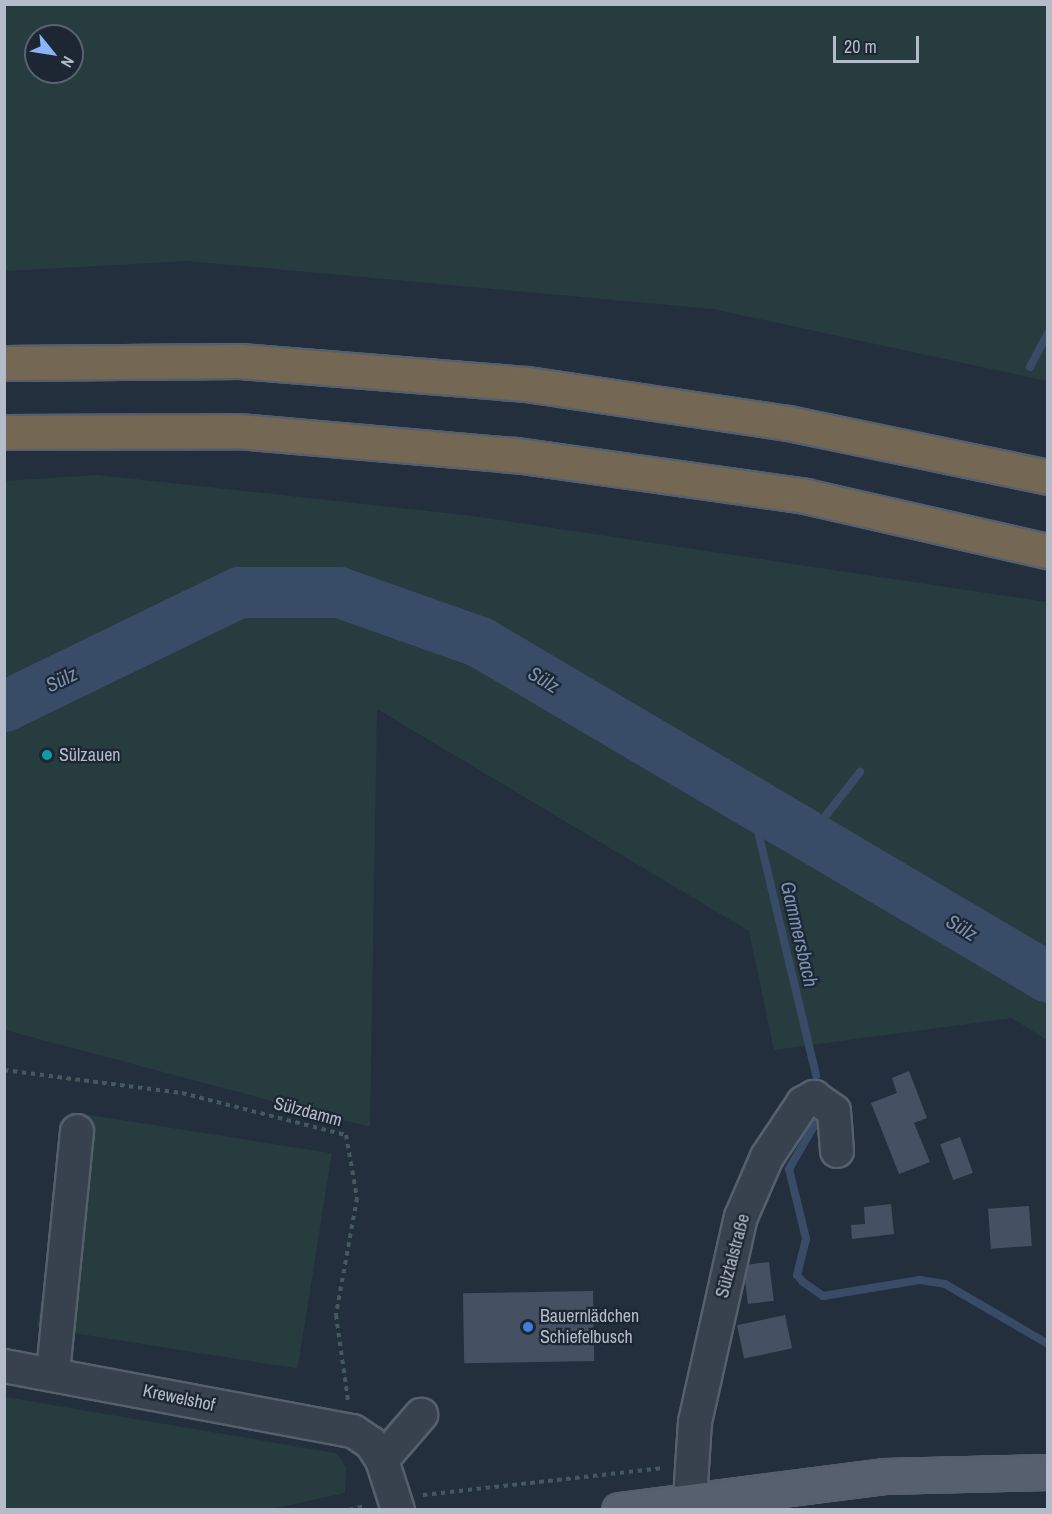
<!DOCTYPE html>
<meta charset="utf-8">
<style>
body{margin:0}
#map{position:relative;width:1052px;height:1514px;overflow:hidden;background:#242f3e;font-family:"Archivo Narrow",sans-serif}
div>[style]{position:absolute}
.green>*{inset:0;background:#263c3f;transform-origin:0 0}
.stream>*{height:8px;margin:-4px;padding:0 4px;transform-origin:4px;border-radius:4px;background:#394c67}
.river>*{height:51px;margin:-25.5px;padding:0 25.5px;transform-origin:25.5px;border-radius:25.5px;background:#394c67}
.building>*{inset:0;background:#455162;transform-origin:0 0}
.path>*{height:4px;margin-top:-2px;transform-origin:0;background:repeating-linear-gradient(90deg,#44595c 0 4.5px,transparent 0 9px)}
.roads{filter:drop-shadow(2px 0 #565f6c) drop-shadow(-2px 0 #565f6c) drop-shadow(0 2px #565f6c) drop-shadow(0 -2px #565f6c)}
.minor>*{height:32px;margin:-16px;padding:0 16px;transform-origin:16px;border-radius:16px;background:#38414e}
.major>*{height:33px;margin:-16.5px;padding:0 16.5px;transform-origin:16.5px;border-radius:16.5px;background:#56606e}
.highway>*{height:33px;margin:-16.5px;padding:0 16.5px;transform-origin:16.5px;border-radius:16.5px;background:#746855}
.dots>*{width:16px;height:16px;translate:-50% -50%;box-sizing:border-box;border:3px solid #1d2633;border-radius:50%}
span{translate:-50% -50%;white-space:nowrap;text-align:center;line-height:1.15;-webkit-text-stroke:4.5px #1d2633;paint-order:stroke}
.poi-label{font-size:18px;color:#b4bcc9}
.left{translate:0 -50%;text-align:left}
.street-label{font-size:18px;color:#b4bcc9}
.water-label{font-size:20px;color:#7c92b1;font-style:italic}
.frame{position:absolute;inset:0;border:6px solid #b4bcc9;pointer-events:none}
.north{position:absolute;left:24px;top:24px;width:60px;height:60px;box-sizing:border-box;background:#1d2633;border:2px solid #59626f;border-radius:50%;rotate:120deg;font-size:16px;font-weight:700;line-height:24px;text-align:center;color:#b4bcc9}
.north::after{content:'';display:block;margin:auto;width:21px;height:27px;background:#8ab4f8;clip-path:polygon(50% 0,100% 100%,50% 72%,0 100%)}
.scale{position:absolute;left:833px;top:36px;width:86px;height:27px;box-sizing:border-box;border:3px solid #b4bcc9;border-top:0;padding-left:8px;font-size:18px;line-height:21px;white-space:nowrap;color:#b4bcc9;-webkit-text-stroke:4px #1d2633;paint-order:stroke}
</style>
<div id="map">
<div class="green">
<div style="clip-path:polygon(evenodd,5px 4px,1047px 5px,1047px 381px,713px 309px,188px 261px,5px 271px,5px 4px,36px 36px,72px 36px,72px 72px,36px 72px,36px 36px)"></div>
<div style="clip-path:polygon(97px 475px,473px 516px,1047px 602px,1047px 1040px,1012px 1018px,774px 1050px,749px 931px,377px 709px,370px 1127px,5px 1030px,5px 481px)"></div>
<div style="left:71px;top:1112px;width:264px;height:218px;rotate:9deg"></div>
<div style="clip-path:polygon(5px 1397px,336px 1453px,346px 1467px,345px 1493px,271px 1509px,5px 1509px)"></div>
</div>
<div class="stream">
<div style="left:1030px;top:367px;width:38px;rotate:-62deg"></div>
<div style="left:751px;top:802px;width:281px;rotate:76.6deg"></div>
<div style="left:809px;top:837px;width:83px;rotate:-51.9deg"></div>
<div style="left:821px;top:1114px;width:64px;rotate:120.2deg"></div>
<div style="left:789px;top:1169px;width:72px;rotate:76.3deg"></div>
<div style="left:806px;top:1239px;width:37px;rotate:104deg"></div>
<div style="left:797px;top:1275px;width:9px;rotate:49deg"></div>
<div style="left:803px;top:1282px;width:24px;rotate:35deg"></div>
<div style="left:823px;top:1296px;width:98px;rotate:-9.4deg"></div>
<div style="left:920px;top:1280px;width:25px;rotate:9deg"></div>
<div style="left:945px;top:1284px;width:119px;rotate:30.2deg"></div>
</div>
<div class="river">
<div style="left:4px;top:706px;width:261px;rotate:-25.9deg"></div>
<div style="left:239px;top:592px;width:100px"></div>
<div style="left:339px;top:592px;width:150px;rotate:19.5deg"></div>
<div style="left:480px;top:642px;width:659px;rotate:30.53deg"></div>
</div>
<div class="building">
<div style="clip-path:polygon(909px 1071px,927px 1118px,914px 1123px,930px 1162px,899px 1174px,871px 1103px,897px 1093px,892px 1078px)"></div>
<div style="left:960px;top:1137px;width:38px;height:21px;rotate:70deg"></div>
<div style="clip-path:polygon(891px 1204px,894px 1234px,852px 1239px,851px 1225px,865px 1224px,864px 1207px)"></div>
<div style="left:1029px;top:1206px;width:40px;height:41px;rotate:86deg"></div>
<div style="left:769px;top:1262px;width:39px;height:26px;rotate:83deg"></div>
<div style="left:593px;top:1291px;width:70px;height:130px;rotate:89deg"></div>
<div style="left:785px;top:1315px;width:34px;height:49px;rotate:78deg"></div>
</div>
<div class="path">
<div style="left:4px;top:1070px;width:179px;rotate:7.4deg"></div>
<div style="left:182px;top:1093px;width:169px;rotate:14.4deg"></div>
<div style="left:346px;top:1135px;width:64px;rotate:80.1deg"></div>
<div style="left:357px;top:1198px;width:119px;rotate:100.2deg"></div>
<div style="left:336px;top:1315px;width:86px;rotate:82deg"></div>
<div style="left:423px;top:1495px;width:242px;rotate:-6.4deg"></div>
<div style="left:349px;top:1510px;width:16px;rotate:-14deg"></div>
</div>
<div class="roads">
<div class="minor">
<div style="left:4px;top:1366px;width:355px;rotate:10.6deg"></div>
<div style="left:353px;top:1431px;width:22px;rotate:34deg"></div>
<div style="left:371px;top:1443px;width:20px;rotate:57deg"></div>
<div style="left:382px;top:1460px;width:52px;rotate:72.3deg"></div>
<div style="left:53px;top:1372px;width:242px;rotate:-84.3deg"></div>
<div style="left:382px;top:1460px;width:60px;rotate:-49.1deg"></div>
<div style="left:690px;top:1499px;width:77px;rotate:-86.3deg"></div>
<div style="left:695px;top:1422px;width:210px;rotate:-77.4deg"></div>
<div style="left:741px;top:1217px;width:65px;rotate:-66.6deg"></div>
<div style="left:767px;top:1157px;width:65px;rotate:-56.3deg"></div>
<div style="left:803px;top:1103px;width:13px;rotate:-29deg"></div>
<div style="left:814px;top:1097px;width:24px;rotate:35deg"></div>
<div style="left:834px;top:1111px;width:40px;rotate:85.7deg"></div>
</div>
<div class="major">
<div style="left:619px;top:1510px;width:267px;rotate:-7.3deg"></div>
<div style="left:884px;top:1476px;width:164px;rotate:-1.4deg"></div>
</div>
<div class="highway">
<div style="left:4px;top:363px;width:236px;rotate:-0.5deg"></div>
<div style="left:240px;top:361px;width:288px;rotate:4.6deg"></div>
<div style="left:527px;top:384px;width:264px;rotate:8.5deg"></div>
<div style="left:788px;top:423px;width:266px;rotate:11.7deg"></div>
<div style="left:4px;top:432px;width:234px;rotate:-0.2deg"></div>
<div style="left:238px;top:431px;width:278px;rotate:5deg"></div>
<div style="left:515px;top:455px;width:293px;rotate:8deg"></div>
<div style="left:805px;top:496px;width:249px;rotate:12.8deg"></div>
</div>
</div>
<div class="dots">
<div style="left:47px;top:755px;background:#0f9aa8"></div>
<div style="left:528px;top:1327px;background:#3f7fe0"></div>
</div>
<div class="poi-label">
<span class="left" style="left:59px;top:755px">Sülzauen</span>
<span class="left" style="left:540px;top:1327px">Bauernlädchen<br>Schiefelbusch</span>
</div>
<div class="street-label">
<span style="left:308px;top:1112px;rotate:15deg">Sülzdamm</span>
<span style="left:733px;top:1256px;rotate:-75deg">Sülztalstraße</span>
<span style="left:179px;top:1398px;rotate:12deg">Krewelshof</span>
</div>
<div class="water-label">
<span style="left:61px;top:679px;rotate:-26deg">Sülz</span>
<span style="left:544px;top:679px;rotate:31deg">Sülz</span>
<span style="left:962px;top:927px;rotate:31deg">Sülz</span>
<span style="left:800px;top:934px;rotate:77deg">Gammersbach</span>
</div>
<div class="frame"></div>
<div class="north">N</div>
<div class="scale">20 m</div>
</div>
